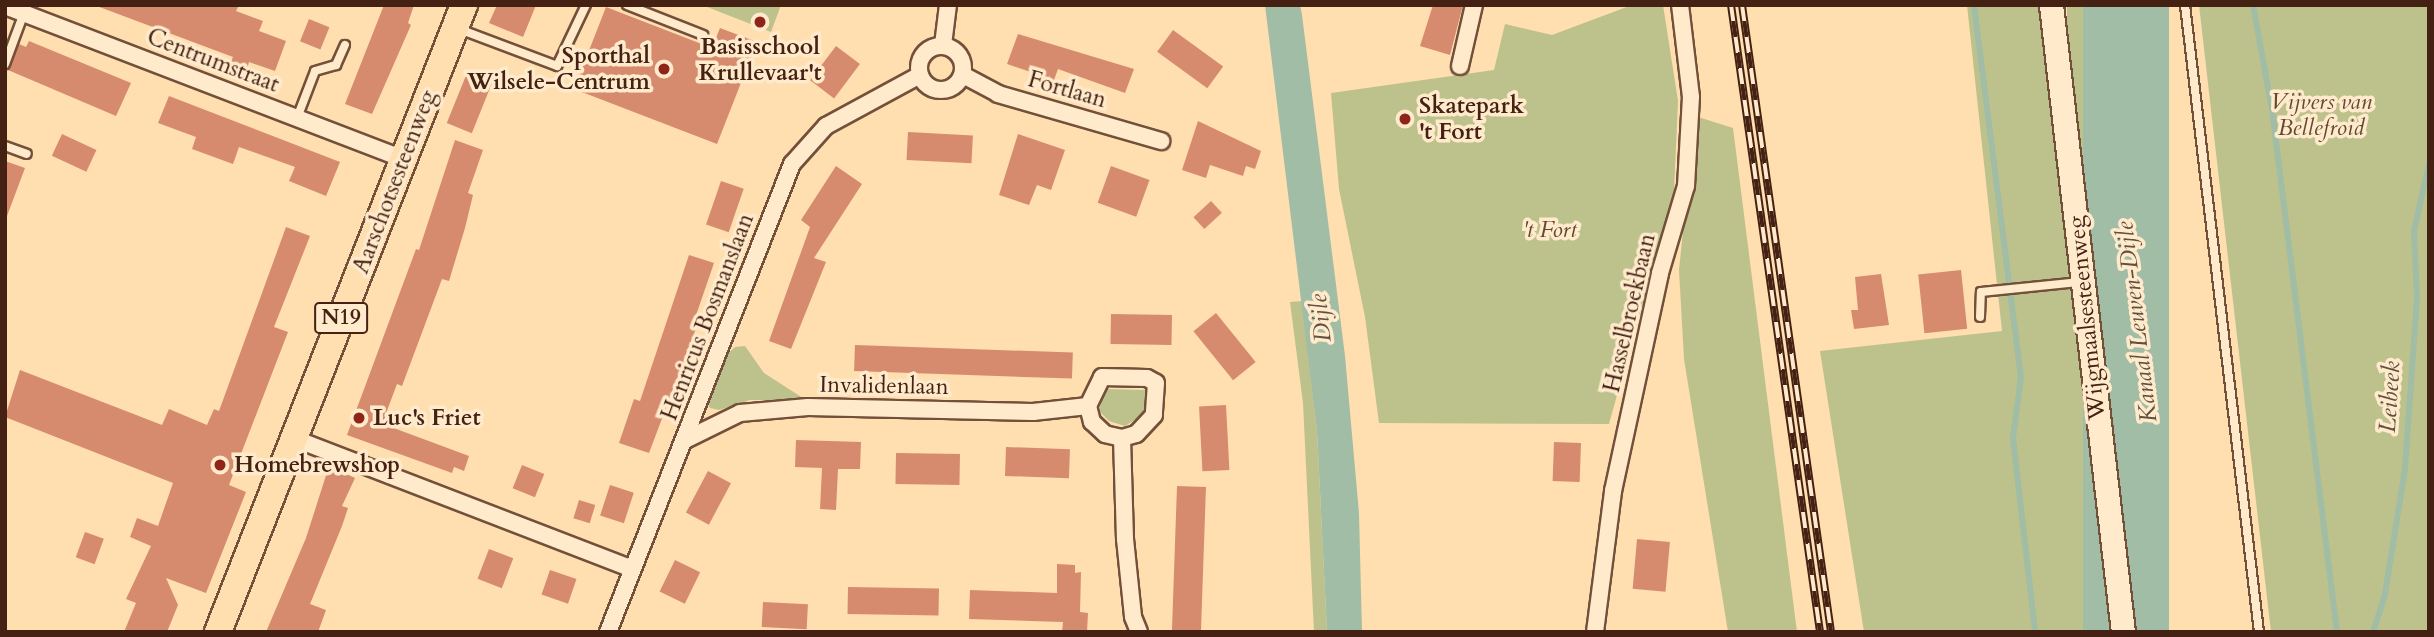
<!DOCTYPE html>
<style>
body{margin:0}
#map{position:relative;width:2434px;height:637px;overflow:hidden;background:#ffdeb0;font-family:Cardo,serif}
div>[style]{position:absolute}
.green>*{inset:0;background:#bdc28d;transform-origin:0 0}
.water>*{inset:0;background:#a1bda5;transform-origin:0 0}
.stream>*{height:6px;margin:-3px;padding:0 3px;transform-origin:3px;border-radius:3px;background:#a1bda5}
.building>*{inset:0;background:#d78b6e;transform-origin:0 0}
.roads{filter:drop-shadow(2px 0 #73503a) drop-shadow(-2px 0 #73503a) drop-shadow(0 2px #73503a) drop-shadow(0 -2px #73503a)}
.lane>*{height:8px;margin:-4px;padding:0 4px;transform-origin:4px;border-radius:4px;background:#ffeacc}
.street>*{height:16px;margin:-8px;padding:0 8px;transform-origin:8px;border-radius:8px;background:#ffeacc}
.street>.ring{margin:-8px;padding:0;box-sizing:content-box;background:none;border:16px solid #ffeacc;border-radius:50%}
.secondary>*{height:23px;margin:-11.5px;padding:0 11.5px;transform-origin:11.5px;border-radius:11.5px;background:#ffeacc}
.primary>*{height:26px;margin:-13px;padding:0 13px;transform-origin:13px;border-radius:13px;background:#ffdeb0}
.rail>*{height:8px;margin-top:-4px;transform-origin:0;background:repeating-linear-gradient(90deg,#ffeacc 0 16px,#442113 0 32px);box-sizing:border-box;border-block:2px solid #442113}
.dots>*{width:19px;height:19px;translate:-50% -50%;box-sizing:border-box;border:4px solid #ffeacc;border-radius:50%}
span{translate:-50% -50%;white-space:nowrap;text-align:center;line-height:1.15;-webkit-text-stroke:7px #ffeacc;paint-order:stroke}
.shield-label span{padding:2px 5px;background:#ffeacc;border:2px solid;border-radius:5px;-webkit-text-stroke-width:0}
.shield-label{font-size:21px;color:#442113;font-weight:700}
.poi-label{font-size:23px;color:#442113;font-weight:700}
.right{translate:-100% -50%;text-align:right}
.left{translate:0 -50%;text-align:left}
.street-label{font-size:23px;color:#442113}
.park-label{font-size:23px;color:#624932;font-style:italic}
.water-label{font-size:24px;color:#60503f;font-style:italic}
.frame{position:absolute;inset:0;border:7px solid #442113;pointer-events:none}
</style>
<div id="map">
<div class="green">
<div style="clip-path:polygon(702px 5px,781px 5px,771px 32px)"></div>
<div style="clip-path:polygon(1632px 5px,1663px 5px,1678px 101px,1674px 191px,1609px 424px,1379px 423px,1365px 317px,1339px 189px,1331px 93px,1494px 70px,1505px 24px,1552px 35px)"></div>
<div style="clip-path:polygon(1967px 5px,2038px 5px,2110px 632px,1864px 632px,1820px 351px,2002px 331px)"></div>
<div style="left:2067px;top:5px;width:16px;height:631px"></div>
<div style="clip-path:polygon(2199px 5px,2429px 5px,2429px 632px,2271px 632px)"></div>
<div style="clip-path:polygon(1695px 116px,1733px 128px,1797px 632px,1728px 632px,1684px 359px,1679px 270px)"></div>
<div style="clip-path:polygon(1302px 301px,1317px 431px,1327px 632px,1314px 632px,1303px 403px,1290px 302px)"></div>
<div style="clip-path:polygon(745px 346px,764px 373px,806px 400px,750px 400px,719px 410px,710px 408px,707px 402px,724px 357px,735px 347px)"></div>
<div style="clip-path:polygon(1105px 389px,1147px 390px,1147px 412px,1125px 426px,1109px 421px,1099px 411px)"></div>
</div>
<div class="water">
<div style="clip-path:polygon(1265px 5px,1300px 5px,1302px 15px,1345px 356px,1359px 513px,1362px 632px,1327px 632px,1317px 431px)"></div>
<div style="left:2083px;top:5px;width:86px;height:631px"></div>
</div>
<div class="stream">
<div style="left:1974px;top:5px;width:375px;rotate:82.8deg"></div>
<div style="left:2021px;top:377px;width:62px;rotate:97.5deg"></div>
<div style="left:2013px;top:438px;width:195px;rotate:83.5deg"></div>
<div style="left:2253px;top:5px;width:107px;rotate:79.7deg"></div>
<div style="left:2272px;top:110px;width:526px;rotate:82.9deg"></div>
<div style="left:2373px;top:632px;width:40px;rotate:-72deg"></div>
<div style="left:2385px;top:594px;width:127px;rotate:-80.9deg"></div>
<div style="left:2405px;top:469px;width:171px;rotate:-86deg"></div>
<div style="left:2417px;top:298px;width:67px;rotate:-92.6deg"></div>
<div style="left:2414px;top:231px;width:69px;rotate:-77.4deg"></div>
</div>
<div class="building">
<div style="clip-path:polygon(94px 5px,239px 5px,236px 11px,263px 21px,259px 31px,286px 41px,275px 71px,249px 62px,247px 69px,230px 64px,233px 57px)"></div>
<div style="clip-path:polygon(384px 5px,414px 5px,408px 23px,411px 25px,372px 114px,345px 104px)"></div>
<div style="clip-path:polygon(497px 5px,536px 5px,523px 37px,489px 23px)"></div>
<div style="clip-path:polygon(1433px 5px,1463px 5px,1450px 55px,1420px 46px)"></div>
<div style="clip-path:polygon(606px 7px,712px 48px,720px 28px,757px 42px,717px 144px,574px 89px)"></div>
<div style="left:309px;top:19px;width:22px;height:24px;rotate:22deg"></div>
<div style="left:1173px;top:30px;width:62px;height:27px;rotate:36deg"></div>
<div style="clip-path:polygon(1018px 34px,1134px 69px,1125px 93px,1058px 69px,1054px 80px,1007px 64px)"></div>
<div style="clip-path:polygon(29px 41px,131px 83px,116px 116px,8px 70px,19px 44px,26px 47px)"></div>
<div style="left:836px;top:46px;width:30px;height:43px;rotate:37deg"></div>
<div style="left:467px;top:73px;width:27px;height:54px;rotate:22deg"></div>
<div style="clip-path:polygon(169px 96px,340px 162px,326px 196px,289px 181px,295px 167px,239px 147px,233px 164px,192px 149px,196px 137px,158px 123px)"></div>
<div style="clip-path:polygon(1198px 121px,1261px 151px,1255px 169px,1246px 166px,1243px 176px,1210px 165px,1206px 178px,1182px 170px)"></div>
<div style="left:908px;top:132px;width:65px;height:28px;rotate:3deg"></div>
<div style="left:62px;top:134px;width:38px;height:24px;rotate:25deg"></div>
<div style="clip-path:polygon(1018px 134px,1065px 150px,1051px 190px,1037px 185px,1029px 205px,999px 195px)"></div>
<div style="clip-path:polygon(455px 140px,483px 150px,468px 193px,473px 195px,465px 228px,449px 281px,442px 279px,402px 386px,397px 384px,385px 416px,391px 427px,469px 456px,464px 471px,454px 467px,452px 473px,347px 435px,416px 249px,419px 250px)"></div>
<div style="clip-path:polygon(5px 161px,25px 168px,7px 216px,5px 216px)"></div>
<div style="clip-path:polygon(836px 166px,862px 184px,814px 258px,826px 262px,791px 349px,769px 341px,810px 227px,801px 220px)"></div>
<div style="left:1111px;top:166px;width:41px;height:39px;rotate:20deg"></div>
<div style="left:721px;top:181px;width:24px;height:46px;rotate:19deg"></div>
<div style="left:1211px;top:201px;width:16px;height:24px;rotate:47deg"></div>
<div style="clip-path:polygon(286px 227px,310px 236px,274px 327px,288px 332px,229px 485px,246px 492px,206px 593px,166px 578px,178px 605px,167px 632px,124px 632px,136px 603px,126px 599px,151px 546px,130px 537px,137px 518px,158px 526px,173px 483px,5px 417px,20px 370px,162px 425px,169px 409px,207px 425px,214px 409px,219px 411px)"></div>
<div style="clip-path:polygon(689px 255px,714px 263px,693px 324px,697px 326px,649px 453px,619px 443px,634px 399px,640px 401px)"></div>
<div style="left:1961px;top:270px;width:59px;height:43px;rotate:84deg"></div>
<div style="clip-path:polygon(1881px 274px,1889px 325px,1854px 329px,1851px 310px,1858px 310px,1855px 277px)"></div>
<div style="left:1216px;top:313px;width:63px;height:29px;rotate:51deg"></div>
<div style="left:1111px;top:314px;width:61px;height:30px;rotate:1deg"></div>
<div style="left:855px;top:345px;width:218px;height:26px;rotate:2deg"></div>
<div style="left:1226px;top:405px;width:65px;height:27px;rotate:87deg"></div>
<div style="clip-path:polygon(796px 440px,861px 442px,860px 469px,838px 469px,836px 510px,820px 509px,822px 468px,795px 467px)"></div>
<div style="left:1554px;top:442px;width:27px;height:39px;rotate:2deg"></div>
<div style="left:1006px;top:447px;width:64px;height:29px;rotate:2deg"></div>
<div style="left:896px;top:453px;width:64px;height:31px;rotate:1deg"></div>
<div style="left:522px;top:465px;width:24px;height:25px;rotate:22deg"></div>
<div style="clip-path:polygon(329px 466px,355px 478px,342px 506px,348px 508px,342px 526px,310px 604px,326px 610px,318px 632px,266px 632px,306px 538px)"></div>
<div style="left:708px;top:471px;width:26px;height:47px;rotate:28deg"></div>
<div style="left:610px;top:485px;width:25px;height:32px;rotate:18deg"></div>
<div style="left:1177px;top:486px;width:29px;height:146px;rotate:2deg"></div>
<div style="left:579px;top:500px;width:17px;height:19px;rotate:17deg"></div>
<div style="left:85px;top:532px;width:20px;height:27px;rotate:20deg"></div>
<div style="left:1637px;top:539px;width:33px;height:50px;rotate:5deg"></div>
<div style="left:489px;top:549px;width:26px;height:32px;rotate:21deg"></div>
<div style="left:675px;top:560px;width:28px;height:35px;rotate:26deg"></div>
<div style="clip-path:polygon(1057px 564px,1075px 565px,1075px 573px,1081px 572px,1080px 612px,1088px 613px,1087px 632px,1062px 632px,1063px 622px,969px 619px,970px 590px,1057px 593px)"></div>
<div style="left:550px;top:570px;width:28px;height:26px;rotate:19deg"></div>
<div style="left:848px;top:587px;width:91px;height:27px;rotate:1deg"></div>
<div style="left:763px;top:602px;width:45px;height:25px;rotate:3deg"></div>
</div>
<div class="roads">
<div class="lane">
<div style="left:627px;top:5px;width:82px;rotate:21.5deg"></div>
<div style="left:2185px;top:5px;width:631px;rotate:83.27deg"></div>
<div style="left:459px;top:29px;width:105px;rotate:20.7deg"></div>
<div style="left:557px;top:66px;width:68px;rotate:-64.6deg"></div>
<div style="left:5px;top:64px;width:63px;rotate:-69.6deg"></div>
<div style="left:297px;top:118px;width:50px;rotate:-69deg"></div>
<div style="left:315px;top:71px;width:22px;rotate:-16deg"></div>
<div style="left:336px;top:65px;width:22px;rotate:-66deg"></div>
<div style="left:5px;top:146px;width:23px;rotate:20deg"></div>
<div style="left:1980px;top:317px;width:25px;rotate:-88deg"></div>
<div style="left:1981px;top:292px;width:100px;rotate:-5.8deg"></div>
</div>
<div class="street">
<div style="left:5px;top:6px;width:427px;rotate:21deg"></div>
<div style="left:943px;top:45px;width:40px;rotate:-82.9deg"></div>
<div class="ring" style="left:919px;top:46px;width:28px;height:28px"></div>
<div style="left:1460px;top:66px;width:63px;rotate:-77.1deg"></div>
<div style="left:963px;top:75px;width:40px;rotate:28deg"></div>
<div style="left:998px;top:94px;width:170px;rotate:16.1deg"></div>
<div style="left:1102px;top:377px;width:45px;rotate:1.3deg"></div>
<div style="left:1147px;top:378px;width:10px;rotate:29deg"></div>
<div style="left:1156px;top:383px;width:32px;rotate:94deg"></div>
<div style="left:1154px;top:415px;width:26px;rotate:133deg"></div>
<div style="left:1136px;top:434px;width:15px;rotate:164deg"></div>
<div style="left:1122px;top:438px;width:17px;rotate:-167deg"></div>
<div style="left:1105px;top:434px;width:18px;rotate:-137deg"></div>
<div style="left:1092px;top:422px;width:16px;rotate:-104deg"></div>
<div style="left:1088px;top:406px;width:32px;rotate:-64deg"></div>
<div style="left:293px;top:438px;width:363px;rotate:21.1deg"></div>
<div style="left:1122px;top:438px;width:101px;rotate:88.3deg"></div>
<div style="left:1125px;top:539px;width:78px;rotate:84.1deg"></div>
<div style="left:1133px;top:617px;width:16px;rotate:68deg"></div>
<div style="left:685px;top:440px;width:61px;rotate:-26.1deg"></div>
<div style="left:740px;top:413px;width:68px;rotate:-5deg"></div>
<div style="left:808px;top:407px;width:225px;rotate:1.3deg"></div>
<div style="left:1033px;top:412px;width:55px;rotate:-6.2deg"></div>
<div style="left:608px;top:632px;width:503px;rotate:-68.54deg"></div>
<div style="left:792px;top:164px;width:51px;rotate:-48.2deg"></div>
<div style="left:826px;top:126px;width:107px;rotate:-28.5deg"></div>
<div style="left:1595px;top:632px;width:142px;rotate:-82.7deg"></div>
<div style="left:1613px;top:491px;width:223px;rotate:-77.8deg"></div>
<div style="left:1660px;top:273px;width:91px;rotate:-73.4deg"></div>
<div style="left:1686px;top:186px;width:89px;rotate:-86.8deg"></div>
<div style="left:1691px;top:97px;width:93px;rotate:-96.8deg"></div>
</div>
<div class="secondary">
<div style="left:2051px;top:5px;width:631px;rotate:83.45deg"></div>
</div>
<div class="primary">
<div style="left:218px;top:632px;width:674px;rotate:-68.58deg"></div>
</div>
</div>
<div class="rail">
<div style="left:1731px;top:5px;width:633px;rotate:81.92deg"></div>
<div style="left:1742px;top:5px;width:633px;rotate:81.92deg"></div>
</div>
<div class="dots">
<div style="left:760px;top:22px;background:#8f2418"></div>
<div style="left:664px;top:69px;background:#8f2418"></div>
<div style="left:1405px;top:119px;background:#8f2418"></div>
<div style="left:359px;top:418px;background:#8f2418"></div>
<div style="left:220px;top:465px;background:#8f2418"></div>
</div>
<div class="shield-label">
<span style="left:341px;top:318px">N19</span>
</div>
<div class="poi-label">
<span style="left:760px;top:60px">Basisschool<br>Krullevaar't</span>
<span class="right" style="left:650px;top:69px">Sporthal<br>Wilsele-Centrum</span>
<span class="left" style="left:1419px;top:119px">Skatepark<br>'t Fort</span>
<span class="left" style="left:373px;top:418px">Luc's Friet</span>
<span class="left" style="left:234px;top:465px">Homebrewshop</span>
</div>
<div class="street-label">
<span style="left:213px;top:61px;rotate:21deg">Centrumstraat</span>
<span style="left:1067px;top:90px;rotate:16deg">Fortlaan</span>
<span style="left:395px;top:182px;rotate:-69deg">Aarschotsesteenweg</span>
<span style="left:1630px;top:313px;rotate:-77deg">Hasselbroekbaan</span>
<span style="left:708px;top:317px;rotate:-69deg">Henricus Bosmanslaan</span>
<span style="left:2087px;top:318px;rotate:-96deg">Wijgmaalsesteenweg</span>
<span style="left:884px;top:386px;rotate:1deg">Invalidenlaan</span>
</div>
<div class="park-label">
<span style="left:2321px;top:115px">Vijvers van<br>Bellefroid</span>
<span style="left:1550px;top:230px">'t Fort</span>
</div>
<div class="water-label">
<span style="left:1321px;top:318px;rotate:-96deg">Dijle</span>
<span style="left:2137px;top:322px;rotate:-97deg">Kanaal Leuven-Dijle</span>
<span style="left:2390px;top:397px;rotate:-86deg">Leibeek</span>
</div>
<div class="frame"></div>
</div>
